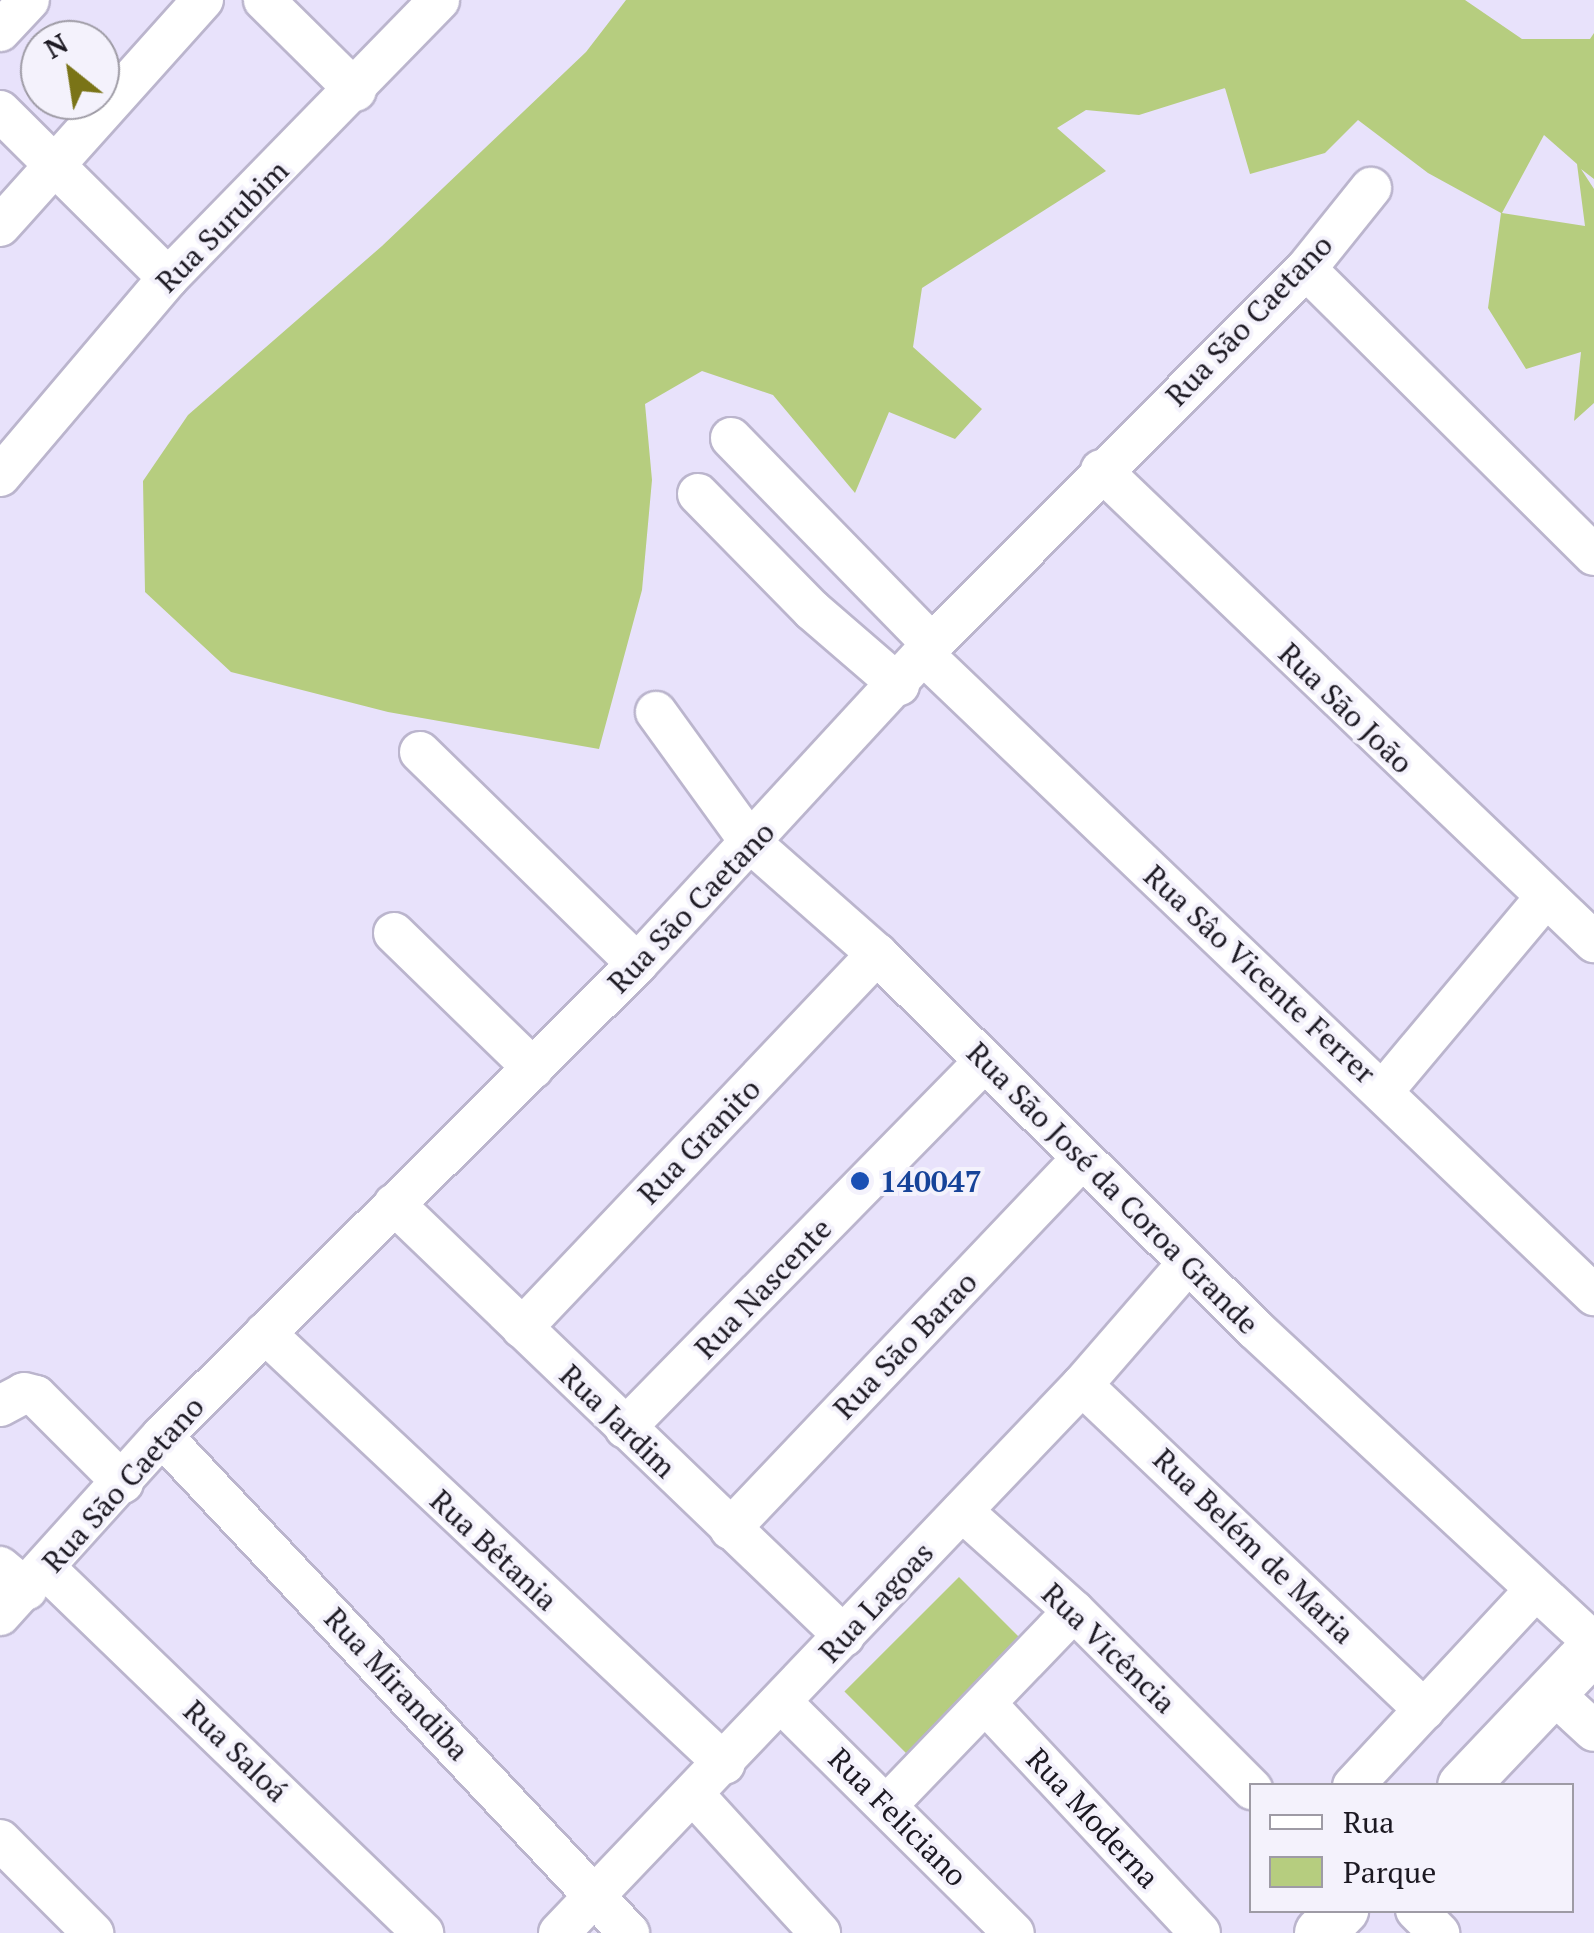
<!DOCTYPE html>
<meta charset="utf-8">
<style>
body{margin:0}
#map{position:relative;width:1594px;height:1933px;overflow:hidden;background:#e8e2fb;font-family:"PT Serif",serif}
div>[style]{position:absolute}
.green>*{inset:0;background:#b6cd7f;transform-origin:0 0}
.roads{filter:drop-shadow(2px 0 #bbb5cd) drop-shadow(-2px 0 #bbb5cd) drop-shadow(0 2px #bbb5cd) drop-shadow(0 -2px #bbb5cd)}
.minor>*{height:40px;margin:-20px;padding:0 20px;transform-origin:20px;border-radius:20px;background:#fff}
.major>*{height:50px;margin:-25px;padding:0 25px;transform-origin:25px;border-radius:25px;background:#fff}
.dots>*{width:28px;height:28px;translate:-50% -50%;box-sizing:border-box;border:5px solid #f4f2fc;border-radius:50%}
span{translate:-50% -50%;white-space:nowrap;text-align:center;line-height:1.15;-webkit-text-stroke:8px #f4f2fc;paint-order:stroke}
.street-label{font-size:30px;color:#1c1922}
.transit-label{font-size:30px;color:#164399;font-weight:700}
.left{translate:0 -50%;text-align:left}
.legend{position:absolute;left:1249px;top:1783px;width:325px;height:130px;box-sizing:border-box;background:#f4f2fc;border:2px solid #9e9ba5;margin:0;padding:12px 18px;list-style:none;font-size:30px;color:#1c1922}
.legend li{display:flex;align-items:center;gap:20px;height:50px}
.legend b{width:50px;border:2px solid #9e9ba5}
.north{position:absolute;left:20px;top:20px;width:100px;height:100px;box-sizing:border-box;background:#f4f2fc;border:2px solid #9e9ba5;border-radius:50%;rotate:330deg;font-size:28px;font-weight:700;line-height:40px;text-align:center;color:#1c1922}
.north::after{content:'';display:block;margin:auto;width:35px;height:45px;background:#7a7417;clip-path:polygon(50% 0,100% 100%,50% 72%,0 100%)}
</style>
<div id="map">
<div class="green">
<div style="clip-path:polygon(evenodd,626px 0,1465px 0,1522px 39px,1590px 39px,1594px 33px,1594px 179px,1581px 169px,1594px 189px,1594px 403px,1574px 421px,1581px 352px,1526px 369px,1488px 308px,1501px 213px,1428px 173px,1358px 120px,1325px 153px,1250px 174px,1225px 88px,1139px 115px,1086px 110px,1057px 128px,1106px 171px,922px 288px,913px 347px,982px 409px,955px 439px,889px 412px,855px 493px,773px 395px,702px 371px,645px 404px,652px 480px,642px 590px,599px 749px,388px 712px,231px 672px,145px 592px,143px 481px,188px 415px,382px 246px,586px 52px,626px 0,1544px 135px,1577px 164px,1585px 226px,1502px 213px,1544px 135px)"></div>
<div style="left:959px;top:1577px;width:88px;height:162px;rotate:45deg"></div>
</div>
<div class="roads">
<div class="minor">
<div style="left:264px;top:0;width:129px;rotate:44.7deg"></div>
<div style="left:0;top:31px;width:42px;rotate:-46.9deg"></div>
<div style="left:0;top:111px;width:237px;rotate:44.8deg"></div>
<div style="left:0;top:226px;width:304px;rotate:-48.1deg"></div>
<div style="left:1306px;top:269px;width:406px;rotate:44.8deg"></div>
<div style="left:731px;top:438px;width:288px;rotate:45.7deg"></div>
<div style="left:1101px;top:470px;width:683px;rotate:43.75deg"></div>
<div style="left:0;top:476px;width:260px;rotate:-49.7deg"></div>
<div style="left:168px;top:278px;width:388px;rotate:-45.7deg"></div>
<div style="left:698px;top:494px;width:163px;rotate:45.5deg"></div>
<div style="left:812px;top:610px;width:115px;rotate:40.8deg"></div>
<div style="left:924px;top:655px;width:927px;rotate:43.69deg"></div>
<div style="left:656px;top:712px;width:162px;rotate:54.1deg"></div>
<div style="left:751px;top:843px;width:168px;rotate:41.4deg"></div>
<div style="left:877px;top:954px;width:532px;rotate:44.77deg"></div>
<div style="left:1255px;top:1329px;width:462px;rotate:42.8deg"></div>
<div style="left:420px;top:752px;width:303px;rotate:44.3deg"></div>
<div style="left:394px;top:933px;width:194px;rotate:44.2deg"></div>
<div style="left:1384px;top:1090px;width:252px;rotate:-50deg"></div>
<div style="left:394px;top:1204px;width:624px;rotate:43.83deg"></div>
<div style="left:522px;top:1328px;width:516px;rotate:-46.49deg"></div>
<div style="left:265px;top:1333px;width:630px;rotate:43.14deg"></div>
<div style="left:1082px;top:1385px;width:472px;rotate:43.5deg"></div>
<div style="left:0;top:1406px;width:27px;rotate:-28deg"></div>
<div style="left:24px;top:1393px;width:12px;rotate:14deg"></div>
<div style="left:36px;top:1396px;width:123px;rotate:45deg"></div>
<div style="left:625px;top:1428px;width:514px;rotate:-45.55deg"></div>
<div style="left:162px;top:1436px;width:682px;rotate:46.78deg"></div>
<div style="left:962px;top:1511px;width:150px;rotate:41.8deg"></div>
<div style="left:1074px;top:1611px;width:252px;rotate:45deg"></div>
<div style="left:730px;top:1529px;width:508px;rotate:-46.44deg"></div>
<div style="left:0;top:1567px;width:35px;rotate:40deg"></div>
<div style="left:47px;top:1570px;width:523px;rotate:43.99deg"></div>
<div style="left:0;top:1615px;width:241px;rotate:-47.9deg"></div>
<div style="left:162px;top:1436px;width:670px;rotate:-44.82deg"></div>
<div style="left:637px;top:964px;width:435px;rotate:-47.3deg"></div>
<div style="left:932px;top:644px;width:530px;rotate:-45.08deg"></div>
<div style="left:1306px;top:269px;width:104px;rotate:-51.3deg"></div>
<div style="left:1554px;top:1694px;width:54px;rotate:42.8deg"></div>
<div style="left:781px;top:1702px;width:328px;rotate:44.8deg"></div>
<div style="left:986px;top:1704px;width:313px;rotate:46.9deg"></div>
<div style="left:1353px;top:1786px;width:266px;rotate:-47.1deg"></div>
<div style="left:694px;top:1795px;width:187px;rotate:47.6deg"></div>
<div style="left:887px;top:1805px;width:269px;rotate:-46.1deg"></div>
<div style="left:0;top:1840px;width:132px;rotate:45deg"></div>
<div style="left:1416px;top:1910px;width:33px;rotate:45deg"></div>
<div style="left:559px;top:1933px;width:758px;rotate:-46.34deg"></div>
<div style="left:1082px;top:1385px;width:160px;rotate:-49deg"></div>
</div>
<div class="major">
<div style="left:1463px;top:1786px;width:190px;rotate:-46.5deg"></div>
<div style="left:1320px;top:1933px;width:33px;rotate:-45deg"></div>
</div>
</div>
<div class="dots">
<div style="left:860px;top:1181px;background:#1a4fb4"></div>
</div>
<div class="street-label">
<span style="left:222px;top:226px;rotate:-45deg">Rua Surubim</span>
<span style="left:1249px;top:320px;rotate:-46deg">Rua São Caetano</span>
<span style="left:1346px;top:708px;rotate:44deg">Rua São João</span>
<span style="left:691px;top:907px;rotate:-46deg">Rua São Caetano</span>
<span style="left:1260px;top:974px;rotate:43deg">Rua Sâo Vicente Ferrer</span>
<span style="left:699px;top:1141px;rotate:-46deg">Rua Granito</span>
<span style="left:1113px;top:1188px;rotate:45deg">Rua São José da Coroa Grande</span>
<span style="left:763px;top:1288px;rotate:-46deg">Rua Nascente</span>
<span style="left:905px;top:1345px;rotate:-46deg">Rua São Barao</span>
<span style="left:618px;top:1421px;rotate:44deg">Rua Jardim</span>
<span style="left:123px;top:1484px;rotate:-48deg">Rua São Caetano</span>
<span style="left:1254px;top:1546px;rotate:44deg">Rua Belém de Maria</span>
<span style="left:494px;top:1550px;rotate:43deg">Rua Bêtania</span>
<span style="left:876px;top:1602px;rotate:-47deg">Rua Lagoas</span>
<span style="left:1109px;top:1648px;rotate:44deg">Rua Vicência</span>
<span style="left:397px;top:1684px;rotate:47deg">Rua Mirandiba</span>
<span style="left:236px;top:1751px;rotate:44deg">Rua Saloá</span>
<span style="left:898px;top:1817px;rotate:45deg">Rua Feliciano</span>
<span style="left:1093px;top:1818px;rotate:47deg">Rua Moderna</span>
</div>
<div class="transit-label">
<span class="left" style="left:880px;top:1181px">140047</span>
</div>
<ul class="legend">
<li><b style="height:12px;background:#fff"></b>Rua</li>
<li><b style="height:28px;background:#b6cd7f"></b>Parque</li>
</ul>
<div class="north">N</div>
</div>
